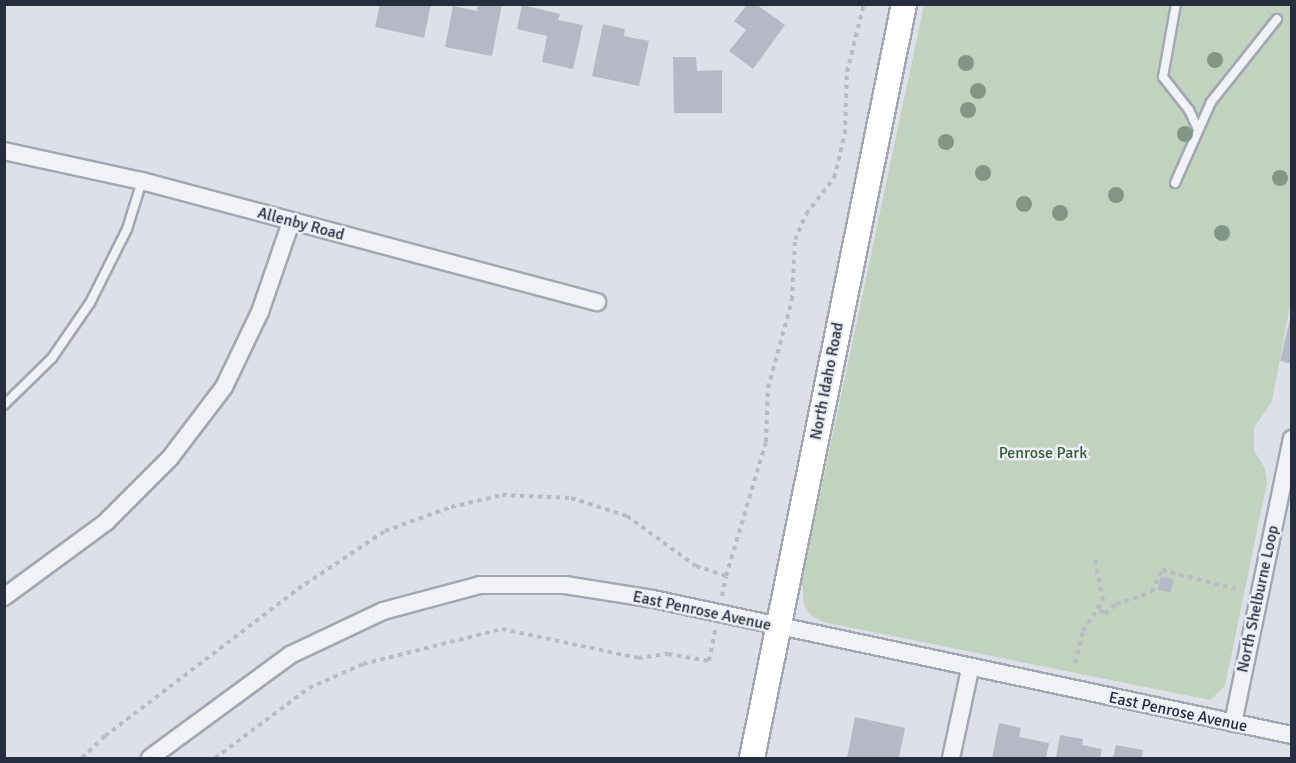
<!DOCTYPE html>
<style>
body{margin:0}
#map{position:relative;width:1296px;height:763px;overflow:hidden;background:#dde0e8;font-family:Signika,sans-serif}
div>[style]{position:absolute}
.green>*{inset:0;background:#c1d2be}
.building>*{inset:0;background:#b4b9c5;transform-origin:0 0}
.path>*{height:4px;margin-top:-2px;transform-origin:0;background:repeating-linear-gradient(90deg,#b7bbc3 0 4.5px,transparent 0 9px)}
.roads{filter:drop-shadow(2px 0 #a2a7b2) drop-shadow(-2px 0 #a2a7b2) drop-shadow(0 2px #a2a7b2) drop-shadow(0 -2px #a2a7b2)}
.service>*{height:8px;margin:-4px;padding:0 4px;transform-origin:4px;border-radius:4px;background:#f0f2f6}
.minor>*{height:16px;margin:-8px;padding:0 8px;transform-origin:8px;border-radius:8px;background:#f0f2f6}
.secondary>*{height:24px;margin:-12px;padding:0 12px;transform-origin:12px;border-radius:12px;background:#fff}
.trees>*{width:16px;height:16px;margin:-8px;border-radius:50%;background:#819784}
span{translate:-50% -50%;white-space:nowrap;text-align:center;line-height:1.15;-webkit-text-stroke:5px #edeff6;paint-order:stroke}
.street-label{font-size:16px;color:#262d3f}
.park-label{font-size:16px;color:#365c32}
.frame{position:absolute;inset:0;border:6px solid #262d3f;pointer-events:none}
</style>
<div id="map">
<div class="green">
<div style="clip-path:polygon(924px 5px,1291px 5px,1291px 301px,1272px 401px,1254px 428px,1254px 451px,1265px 468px,1267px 482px,1225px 686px,1210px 700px,823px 622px,811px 615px,804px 605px,802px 580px)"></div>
</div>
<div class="building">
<div style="clip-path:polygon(380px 4px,431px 4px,424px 38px,375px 27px)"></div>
<div style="clip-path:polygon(478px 4px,502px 4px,492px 56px,445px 47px,453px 6px,477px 11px)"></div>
<div style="clip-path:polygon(522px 5px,560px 14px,558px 20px,583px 25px,573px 69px,542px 62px,547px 36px,517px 29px)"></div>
<div style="clip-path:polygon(747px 5px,757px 5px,785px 25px,753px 69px,729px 51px,746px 30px,734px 21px)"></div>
<div style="clip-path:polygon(603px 24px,625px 29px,624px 36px,649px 41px,639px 86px,592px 76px)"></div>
<div style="clip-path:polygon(673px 57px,696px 57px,697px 71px,722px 70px,722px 113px,674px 113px)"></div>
<div style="clip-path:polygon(1291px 315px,1292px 315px,1292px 364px,1280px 361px)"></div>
<div style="left:1161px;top:576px;width:13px;height:14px;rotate:13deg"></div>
<div style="clip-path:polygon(855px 717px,905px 728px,899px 758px,847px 758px)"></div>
<div style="clip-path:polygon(999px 723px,1021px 728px,1019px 737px,1049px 743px,1046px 758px,992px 758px)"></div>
<div style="clip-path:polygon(1060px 735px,1083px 739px,1082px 745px,1102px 749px,1100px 758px,1056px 758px)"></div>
<div style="clip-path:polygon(1116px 745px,1143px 750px,1142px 758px,1113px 758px)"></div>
</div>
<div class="path">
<div style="left:722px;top:596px;width:20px;rotate:-79deg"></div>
<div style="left:1100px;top:610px;width:6px;rotate:39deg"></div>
<div style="left:1105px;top:614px;width:15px;rotate:-42deg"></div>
<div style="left:1116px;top:604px;width:38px;rotate:-18deg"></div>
<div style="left:1152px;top:592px;width:24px;rotate:-66deg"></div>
<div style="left:1162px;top:570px;width:76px;rotate:14.4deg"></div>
<div style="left:1075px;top:663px;width:33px;rotate:-76deg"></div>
<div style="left:1083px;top:631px;width:37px;rotate:-57deg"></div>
<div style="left:1103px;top:600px;width:41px;rotate:-101.3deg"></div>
<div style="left:82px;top:758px;width:32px;rotate:-44deg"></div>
<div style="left:105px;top:736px;width:243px;rotate:-37.3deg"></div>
<div style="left:298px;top:589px;width:105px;rotate:-33.7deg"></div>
<div style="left:385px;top:531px;width:70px;rotate:-20deg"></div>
<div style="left:451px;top:507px;width:52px;rotate:-13.2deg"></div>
<div style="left:502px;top:495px;width:69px;rotate:2.5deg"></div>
<div style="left:571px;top:498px;width:59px;rotate:17.8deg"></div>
<div style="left:627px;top:516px;width:85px;rotate:35.9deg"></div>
<div style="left:696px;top:566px;width:32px;rotate:18deg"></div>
<div style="left:726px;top:576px;width:140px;rotate:-73.4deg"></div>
<div style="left:766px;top:442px;width:54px;rotate:-87.9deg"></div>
<div style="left:768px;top:388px;width:91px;rotate:-74.7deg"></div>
<div style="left:792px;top:300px;width:60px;rotate:-87.1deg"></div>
<div style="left:795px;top:240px;width:28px;rotate:-67deg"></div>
<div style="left:806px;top:214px;width:46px;rotate:-52.1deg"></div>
<div style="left:834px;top:178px;width:45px;rotate:-76deg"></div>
<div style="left:845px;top:134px;width:62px;rotate:-88.2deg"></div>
<div style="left:847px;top:72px;width:70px;rotate:-76deg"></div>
<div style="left:215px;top:758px;width:117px;rotate:-36.7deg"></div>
<div style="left:309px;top:688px;width:59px;rotate:-24deg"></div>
<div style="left:363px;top:664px;width:143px;rotate:-14.1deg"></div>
<div style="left:502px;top:629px;width:139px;rotate:12deg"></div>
<div style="left:638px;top:658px;width:30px;rotate:-8deg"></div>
<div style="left:668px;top:654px;width:42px;rotate:9.7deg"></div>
<div style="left:709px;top:661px;width:33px;rotate:-79deg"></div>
</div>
<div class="roads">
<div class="service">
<div style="left:1176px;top:4px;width:74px;rotate:100.1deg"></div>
<div style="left:1163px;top:77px;width:42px;rotate:51.8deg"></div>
<div style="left:1189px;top:110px;width:19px;rotate:65deg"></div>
<div style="left:1175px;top:183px;width:89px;rotate:-66deg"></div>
<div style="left:1211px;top:102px;width:106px;rotate:-51.5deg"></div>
<div style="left:4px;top:405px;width:67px;rotate:-44.4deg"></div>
<div style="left:52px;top:358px;width:67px;rotate:-55.4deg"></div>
<div style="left:90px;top:303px;width:83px;rotate:-63.4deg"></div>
<div style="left:127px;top:229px;width:50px;rotate:-72.6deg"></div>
</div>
<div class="minor">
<div style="left:4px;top:151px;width:141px;rotate:12.3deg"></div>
<div style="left:142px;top:181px;width:471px;rotate:14.9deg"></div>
<div style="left:4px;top:597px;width:127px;rotate:-36.3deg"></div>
<div style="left:106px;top:522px;width:91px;rotate:-45deg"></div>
<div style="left:170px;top:458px;width:89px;rotate:-52.7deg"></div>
<div style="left:224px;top:387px;width:83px;rotate:-64.4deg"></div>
<div style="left:260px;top:312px;width:95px;rotate:-71deg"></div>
<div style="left:1233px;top:723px;width:290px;rotate:-78.3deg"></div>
<div style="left:150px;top:758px;width:174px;rotate:-36.3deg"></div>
<div style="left:290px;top:655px;width:103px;rotate:-25.3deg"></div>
<div style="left:383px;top:611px;width:100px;rotate:-15deg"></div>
<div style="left:480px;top:585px;width:85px"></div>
<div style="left:565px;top:585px;width:89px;rotate:9deg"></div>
<div style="left:653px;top:599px;width:653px;rotate:12.02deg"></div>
<div style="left:951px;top:758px;width:91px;rotate:-77.9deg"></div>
</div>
<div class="secondary">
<div style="left:752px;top:758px;width:769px;rotate:-78.6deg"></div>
</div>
</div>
<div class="trees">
<div style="left:1215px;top:60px"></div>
<div style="left:966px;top:63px"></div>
<div style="left:978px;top:91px"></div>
<div style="left:968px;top:110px"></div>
<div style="left:1185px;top:134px"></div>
<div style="left:946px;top:142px"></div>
<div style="left:983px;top:173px"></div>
<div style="left:1280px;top:178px"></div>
<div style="left:1116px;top:195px"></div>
<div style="left:1024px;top:204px"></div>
<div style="left:1060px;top:213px"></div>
<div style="left:1222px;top:233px"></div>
</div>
<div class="street-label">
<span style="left:301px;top:224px;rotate:15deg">Allenby Road</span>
<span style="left:827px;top:381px;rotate:-79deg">North Idaho Road</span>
<span style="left:1258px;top:599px;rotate:-78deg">North Shelburne Loop</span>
<span style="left:702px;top:611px;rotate:12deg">East Penrose Avenue</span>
<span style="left:1178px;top:712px;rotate:12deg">East Penrose Avenue</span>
</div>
<div class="park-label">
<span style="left:1043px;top:453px">Penrose Park</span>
</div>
<div class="frame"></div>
</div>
